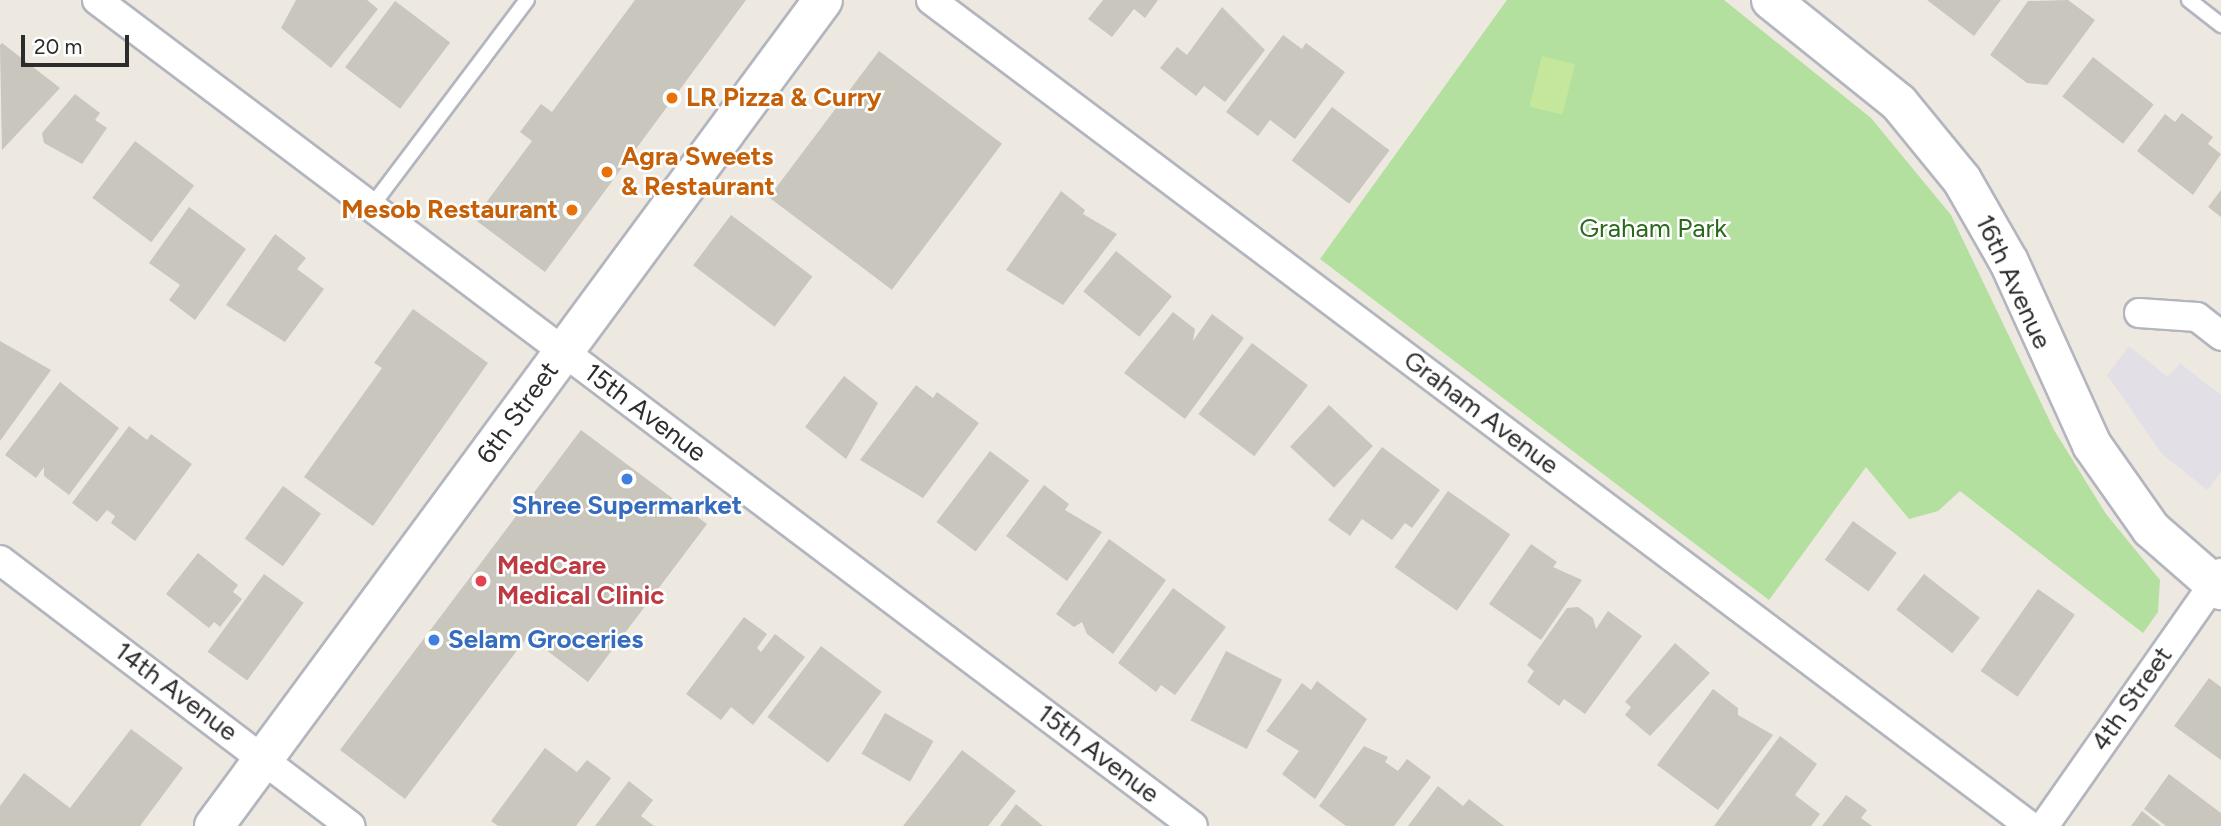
<!DOCTYPE html>
<style>
body{margin:0}
#map{position:relative;width:2221px;height:826px;overflow:hidden;background:#ede8e0;font-family:Figtree,sans-serif}
div>[style]{position:absolute}
.industrial>*{inset:0;background:#e2e0e6}
.green>*{inset:0;background:#b3e09f}
.pitch>*{inset:0;background:#c5e79c;transform-origin:0 0}
.building>*{inset:0;background:#c9c6be;transform-origin:0 0}
.roads{filter:drop-shadow(2px 0 #b3b5bf) drop-shadow(-2px 0 #b3b5bf) drop-shadow(0 2px #b3b5bf) drop-shadow(0 -2px #b3b5bf)}
.lane>*{height:14px;margin:-7px;padding:0 7px;transform-origin:7px;border-radius:7px;background:#fff}
.street>*{height:28px;margin:-14px;padding:0 14px;transform-origin:14px;border-radius:14px;background:#fff}
.secondary>*{height:38px;margin:-19px;padding:0 19px;transform-origin:19px;border-radius:19px;background:#fff}
.dots>*{width:19px;height:19px;translate:-50% -50%;box-sizing:border-box;border:4px solid #fff;border-radius:50%}
span{translate:-50% -50%;white-space:nowrap;text-align:center;line-height:1.15;-webkit-text-stroke:5px #fff;paint-order:stroke}
.food-label{font-size:26px;color:#c56008;font-weight:700}
.left{translate:0 -50%;text-align:left}
.right{translate:-100% -50%;text-align:right}
.park-label{font-size:26px;color:#2c671f}
.street-label{font-size:26px;color:#2c2c2c}
.shop-label{font-size:26px;color:#366cbe;font-weight:700}
.health-label{font-size:26px;color:#be3a42;font-weight:700}
.scale{position:absolute;left:21px;top:35px;width:108px;height:32px;box-sizing:border-box;border:4px solid #2c2c2c;border-top:0;padding-left:9px;font-size:21px;line-height:24px;white-space:nowrap;color:#2c2c2c;-webkit-text-stroke:5px #fff;paint-order:stroke}
</style>
<div id="map">
<div class="industrial">
<div style="clip-path:polygon(2129px 346px,2168px 377px,2180px 363px,2221px 395px,2221px 472px,2207px 490px,2162px 454px,2107px 375px)"></div>
</div>
<div class="green">
<div style="clip-path:polygon(1507px 0,1724px 0,1871px 118px,1951px 215px,2054px 430px,2106px 514px,2160px 580px,2158px 612px,2143px 633px,1960px 491px,1938px 511px,1909px 519px,1866px 467px,1769px 600px,1320px 259px)"></div>
</div>
<div class="pitch">
<div style="left:1542px;top:56px;width:34px;height:52px;rotate:14deg"></div>
</div>
<div class="building">
<div style="clip-path:polygon(296px 0,367px 0,378px 9px,331px 68px,281px 28px)"></div>
<div style="clip-path:polygon(635px 0,746px 0,545px 272px,474px 219px,532px 141px,520px 132px,541px 104px,552px 112px)"></div>
<div style="clip-path:polygon(1103px 0,1158px 0,1145px 18px,1134px 9px,1112px 37px,1088px 19px)"></div>
<div style="clip-path:polygon(1927px 0,2001px 0,1974px 36px)"></div>
<div style="clip-path:polygon(2068px 0,2095px 20px,2047px 85px,2027px 83px,1990px 55px,2028px 1px)"></div>
<div style="left:395px;top:1px;width:69px;height:83px;rotate:37deg"></div>
<div style="clip-path:polygon(1222px 7px,1265px 50px,1225px 102px,1204px 86px,1196px 96px,1160px 68px,1177px 47px,1187px 55px)"></div>
<div style="clip-path:polygon(1283px 35px,1302px 49px,1306px 43px,1345px 72px,1295px 139px,1270px 120px,1258px 136px,1226px 112px)"></div>
<div style="clip-path:polygon(2px 43px,60px 88px,2px 150px,0 45px)"></div>
<div style="left:879px;top:51px;width:154px;height:183px;rotate:37deg"></div>
<div style="left:2093px;top:57px;width:77px;height:50px;rotate:38deg"></div>
<div style="clip-path:polygon(75px 94px,100px 113px,95px 120px,107px 128px,82px 164px,44px 143px,42px 133px)"></div>
<div style="left:1332px;top:107px;width:72px;height:67px;rotate:37deg"></div>
<div style="clip-path:polygon(2182px 113px,2213px 137px,2208px 144px,2221px 154px,2193px 195px,2137px 151px,2165px 114px,2175px 122px)"></div>
<div style="left:135px;top:141px;width:74px;height:71px;rotate:37deg"></div>
<div style="clip-path:polygon(2221px 190px,2221px 217px,2208px 207px)"></div>
<div style="clip-path:polygon(1061px 191px,1085px 210px,1083px 214px,1117px 234px,1063px 305px,1006px 270px)"></div>
<div style="clip-path:polygon(189px 207px,246px 249px,195px 320px,169px 300px,180px 285px,149px 263px)"></div>
<div style="left:731px;top:215px;width:102px;height:63px;rotate:37deg"></div>
<div style="clip-path:polygon(275px 234px,306px 258px,297px 269px,324px 289px,285px 342px,226px 305px)"></div>
<div style="left:1116px;top:251px;width:72px;height:52px;rotate:39deg"></div>
<div style="clip-path:polygon(413px 309px,488px 363px,373px 526px,304px 477px,382px 368px,374px 363px)"></div>
<div style="clip-path:polygon(1173px 312px,1195px 329px,1193px 341px,1212px 314px,1244px 338px,1185px 419px,1124px 373px)"></div>
<div style="clip-path:polygon(0 341px,51px 370px,0 441px)"></div>
<div style="left:1252px;top:343px;width:70px;height:89px;rotate:37deg"></div>
<div style="clip-path:polygon(844px 376px,878px 403px,846px 459px,805px 427px)"></div>
<div style="clip-path:polygon(60px 382px,119px 428px,69px 495px,44px 476px,44px 467px,36px 478px,5px 455px)"></div>
<div style="clip-path:polygon(916px 385px,933px 398px,937px 392px,979px 423px,923px 498px,860px 460px)"></div>
<div style="left:1329px;top:405px;width:60px;height:57px;rotate:43deg"></div>
<div style="clip-path:polygon(129px 426px,147px 440px,151px 434px,192px 464px,135px 541px,111px 523px,115px 516px,107px 510px,97px 522px,72px 503px)"></div>
<div style="clip-path:polygon(581px 430px,707px 524px,588px 682px,528px 636px,405px 799px,340px 750px)"></div>
<div style="clip-path:polygon(1382px 447px,1440px 490px,1412px 528px,1405px 523px,1392px 540px,1362px 519px,1350px 536px,1328px 520px)"></div>
<div style="left:990px;top:451px;width:49px;height:89px;rotate:37deg"></div>
<div style="clip-path:polygon(1044px 485px,1069px 504px,1065px 510px,1102px 532px,1067px 581px,1006px 536px)"></div>
<div style="left:283px;top:486px;width:47px;height:65px;rotate:36deg"></div>
<div style="left:1448px;top:491px;width:76px;height:93px;rotate:35deg"></div>
<div style="left:1853px;top:521px;width:54px;height:48px;rotate:36deg"></div>
<div style="clip-path:polygon(1109px 539px,1166px 580px,1113px 654px,1087px 634px,1082px 622px,1074px 627px,1056px 614px)"></div>
<div style="clip-path:polygon(1531px 544px,1557px 562px,1553px 567px,1582px 580px,1541px 640px,1489px 604px)"></div>
<div style="clip-path:polygon(198px 553px,238px 585px,233px 592px,242px 599px,220px 627px,214px 622px,209px 628px,166px 594px)"></div>
<div style="left:264px;top:574px;width:49px;height:96px;rotate:36deg"></div>
<div style="left:1924px;top:574px;width:71px;height:45px;rotate:38deg"></div>
<div style="clip-path:polygon(1173px 588px,1226px 627px,1175px 695px,1161px 685px,1156px 692px,1118px 663px)"></div>
<div style="left:2038px;top:589px;width:45px;height:100px;rotate:35deg"></div>
<div style="clip-path:polygon(1578px 607px,1593px 618px,1596px 629px,1608px 611px,1642px 636px,1585px 714px,1564px 699px,1559px 706px,1527px 682px,1534px 671px,1527px 665px,1567px 608px)"></div>
<div style="clip-path:polygon(744px 617px,767px 634px,757px 648px,761px 652px,775px 634px,805px 657px,753px 725px,731px 707px,721px 720px,686px 694px)"></div>
<div style="clip-path:polygon(1675px 643px,1710px 673px,1650px 736px,1625px 715px,1631px 707px,1625px 702px)"></div>
<div style="left:821px;top:646px;width:76px;height:89px;rotate:37deg"></div>
<div style="left:1226px;top:651px;width:63px;height:78px;rotate:27deg"></div>
<div style="clip-path:polygon(2209px 678px,2221px 687px,2221px 760px,2174px 726px)"></div>
<div style="clip-path:polygon(1317px 681px,1367px 719px,1315px 799px,1282px 774px,1299px 751px,1266px 731px,1302px 683px,1311px 690px)"></div>
<div style="clip-path:polygon(1713px 689px,1738px 708px,1738px 715px,1773px 735px,1718px 810px,1657px 765px)"></div>
<div style="left:885px;top:713px;width:56px;height:47px;rotate:30deg"></div>
<div style="clip-path:polygon(131px 729px,183px 768px,140px 826px,0 826px,0 806px,24px 773px,70px 808px)"></div>
<div style="clip-path:polygon(1780px 736px,1817px 764px,1795px 795px,1820px 814px,1811px 826px,1714px 826px)"></div>
<div style="clip-path:polygon(1364px 746px,1388px 757px,1385px 762px,1398px 771px,1407px 759px,1431px 777px,1394px 826px,1346px 826px,1319px 806px)"></div>
<div style="clip-path:polygon(545px 748px,577px 772px,587px 760px,611px 778px,576px 826px,498px 826px,491px 821px)"></div>
<div style="clip-path:polygon(962px 750px,1016px 791px,988px 826px,903px 826px)"></div>
<div style="clip-path:polygon(2169px 774px,2221px 813px,2221px 826px,2166px 826px,2144px 809px)"></div>
<div style="clip-path:polygon(629px 781px,653px 800px,641px 816px,654px 826px,595px 826px)"></div>
<div style="clip-path:polygon(1438px 786px,1463px 806px,1469px 799px,1504px 826px,1408px 826px)"></div>
<div style="clip-path:polygon(1846px 795px,1867px 810px,1861px 818px,1872px 826px,1822px 826px)"></div>
<div style="clip-path:polygon(1016px 804px,1043px 826px,1000px 826px)"></div>
<div style="clip-path:polygon(2142px 811px,2161px 826px,2131px 826px)"></div>
</div>
<div class="roads">
<div class="lane">
<div style="left:2189px;top:0;width:41px;rotate:38deg"></div>
<div style="left:374px;top:203px;width:254px;rotate:-53deg"></div>
</div>
<div class="street">
<div style="left:97px;top:0;width:1372px;rotate:37deg"></div>
<div style="left:931px;top:0;width:1375px;rotate:36.93deg"></div>
<div style="left:2139px;top:313px;width:58px;rotate:3.9deg"></div>
<div style="left:2197px;top:317px;width:31px;rotate:38deg"></div>
<div style="left:0;top:560px;width:440px;rotate:37.2deg"></div>
<div style="left:2044px;top:826px;width:309px;rotate:-55deg"></div>
</div>
<div class="secondary">
<div style="left:1771px;top:0;width:164px;rotate:38.8deg"></div>
<div style="left:1899px;top:103px;width:99px;rotate:50.7deg"></div>
<div style="left:1962px;top:180px;width:95px;rotate:60.2deg"></div>
<div style="left:2009px;top:262px;width:201px;rotate:65.6deg"></div>
<div style="left:2092px;top:445px;width:103px;rotate:54.9deg"></div>
<div style="left:2151px;top:529px;width:93px;rotate:41.1deg"></div>
<div style="left:214px;top:826px;width:1026px;rotate:-53.6deg"></div>
</div>
</div>
<div class="dots">
<div style="left:672px;top:98px;background:#e8710a"></div>
<div style="left:607px;top:172px;background:#e8710a"></div>
<div style="left:572px;top:210px;background:#e8710a"></div>
<div style="left:627px;top:479px;background:#3f7fe0"></div>
<div style="left:481px;top:581px;background:#e0444e"></div>
<div style="left:434px;top:640px;background:#3f7fe0"></div>
</div>
<div class="food-label">
<span class="left" style="left:686px;top:98px">LR Pizza &amp; Curry</span>
<span class="left" style="left:621px;top:172px">Agra Sweets<br>&amp; Restaurant</span>
<span class="right" style="left:558px;top:210px">Mesob Restaurant</span>
</div>
<div class="park-label">
<span style="left:1653px;top:229px">Graham Park</span>
</div>
<div class="street-label">
<span style="left:2013px;top:282px;rotate:65deg">16th Avenue</span>
<span style="left:518px;top:413px;rotate:-54deg">6th Street</span>
<span style="left:645px;top:413px;rotate:37deg">15th Avenue</span>
<span style="left:1481px;top:413px;rotate:37deg">Graham Avenue</span>
<span style="left:176px;top:692px;rotate:37deg">14th Avenue</span>
<span style="left:2132px;top:699px;rotate:-55deg">4th Street</span>
<span style="left:1098px;top:754px;rotate:37deg">15th Avenue</span>
</div>
<div class="shop-label">
<span style="left:627px;top:506px">Shree Supermarket</span>
<span class="left" style="left:448px;top:640px">Selam Groceries</span>
</div>
<div class="health-label">
<span class="left" style="left:497px;top:581px">MedCare<br>Medical Clinic</span>
</div>
<div class="scale">20 m</div>
</div>
